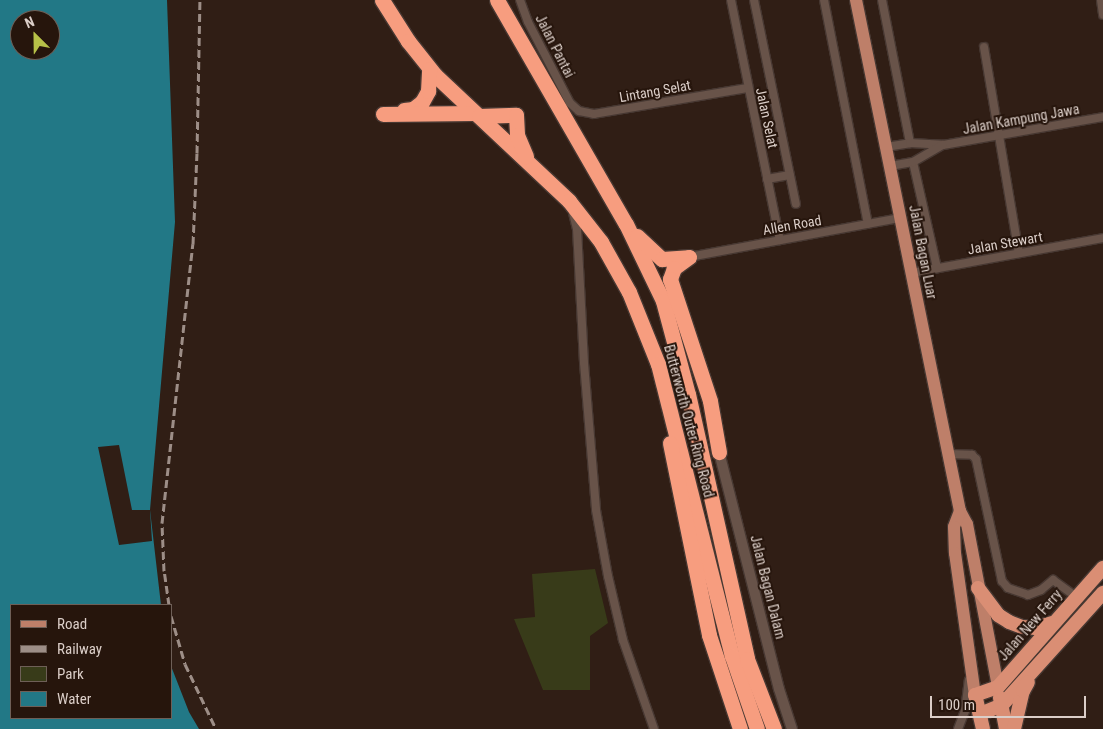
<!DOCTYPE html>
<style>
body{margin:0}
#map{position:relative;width:1103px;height:729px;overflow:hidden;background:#301e15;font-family:"Roboto Condensed",sans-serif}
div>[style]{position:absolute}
.green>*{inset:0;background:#383b19}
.water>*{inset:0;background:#227886}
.pier>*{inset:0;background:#301e15}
.roads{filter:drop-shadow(1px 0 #473832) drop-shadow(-1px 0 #473832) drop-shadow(0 1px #473832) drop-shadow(0 -1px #473832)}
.minor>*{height:8px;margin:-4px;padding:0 4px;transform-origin:4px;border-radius:4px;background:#685349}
.tertiary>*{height:10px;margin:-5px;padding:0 5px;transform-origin:5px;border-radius:5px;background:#685349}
.primary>*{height:12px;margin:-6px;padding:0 6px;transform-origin:6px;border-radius:6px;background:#be7f69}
.trunk>*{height:14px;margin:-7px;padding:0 7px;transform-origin:7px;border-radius:7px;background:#da8e74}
.motorway>*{height:15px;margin:-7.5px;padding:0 7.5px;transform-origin:7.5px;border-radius:7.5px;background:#f79d7f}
.rail>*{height:3px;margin-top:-1.5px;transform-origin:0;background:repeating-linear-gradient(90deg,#9d8e87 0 8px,transparent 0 12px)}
span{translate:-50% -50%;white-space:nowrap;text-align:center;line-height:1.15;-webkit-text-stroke:4px #26150c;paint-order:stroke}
.street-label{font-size:14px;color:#dbcec8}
.legend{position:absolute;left:10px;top:604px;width:162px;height:115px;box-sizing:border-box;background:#26150c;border:1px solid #6e5f57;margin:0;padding:6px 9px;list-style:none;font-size:15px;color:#dbcec8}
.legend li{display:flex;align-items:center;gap:10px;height:25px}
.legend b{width:25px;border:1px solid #6e5f57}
.north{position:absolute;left:10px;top:10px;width:50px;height:50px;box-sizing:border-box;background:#26150c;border:1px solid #6e5f57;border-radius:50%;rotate:337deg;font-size:14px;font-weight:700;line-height:20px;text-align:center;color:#dbcec8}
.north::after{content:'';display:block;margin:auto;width:18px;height:22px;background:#b7c148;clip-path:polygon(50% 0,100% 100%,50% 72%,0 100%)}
.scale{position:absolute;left:930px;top:696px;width:156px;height:22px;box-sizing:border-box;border:2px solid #dbcec8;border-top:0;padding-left:6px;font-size:15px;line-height:18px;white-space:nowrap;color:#dbcec8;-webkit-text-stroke:4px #26150c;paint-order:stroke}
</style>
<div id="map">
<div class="green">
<div style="clip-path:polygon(595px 569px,608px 623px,590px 636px,590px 690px,543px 690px,514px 619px,535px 617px,532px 574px)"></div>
</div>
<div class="water">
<div style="clip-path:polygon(evenodd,0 0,167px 0,175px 222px,150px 510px,161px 605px,11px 605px,11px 718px,171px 718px,171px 666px,189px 712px,199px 729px,0 729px,0 0,20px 20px,50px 20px,50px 50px,20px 50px,20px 20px)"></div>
</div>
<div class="pier">
<div style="clip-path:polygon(119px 445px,132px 510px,150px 510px,152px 541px,119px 545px,98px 447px)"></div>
</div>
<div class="roads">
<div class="minor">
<div style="left:520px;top:0;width:23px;rotate:70deg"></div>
<div style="left:528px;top:22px;width:91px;rotate:62.6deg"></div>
<div style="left:570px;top:103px;width:12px;rotate:42deg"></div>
<div style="left:579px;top:111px;width:15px;rotate:11deg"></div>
<div style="left:594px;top:114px;width:156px;rotate:-9.6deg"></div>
<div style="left:731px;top:0;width:245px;rotate:78.5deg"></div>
<div style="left:754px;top:0;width:208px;rotate:78.4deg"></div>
<div style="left:824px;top:0;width:228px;rotate:78.9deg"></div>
<div style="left:882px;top:0;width:146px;rotate:78.9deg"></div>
<div style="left:1101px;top:0;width:15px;rotate:82deg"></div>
<div style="left:984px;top:47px;width:209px;rotate:80.4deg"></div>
<div style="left:886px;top:147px;width:24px;rotate:-9deg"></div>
<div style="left:910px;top:143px;width:33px;rotate:3deg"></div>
<div style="left:943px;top:145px;width:162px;rotate:-9.9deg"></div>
<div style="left:913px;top:162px;width:109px;rotate:77.2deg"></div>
<div style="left:890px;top:166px;width:23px;rotate:-10deg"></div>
<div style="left:913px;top:162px;width:34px;rotate:-30deg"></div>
<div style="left:767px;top:179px;width:23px;rotate:-10deg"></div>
<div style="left:573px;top:213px;width:16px;rotate:76deg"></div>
<div style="left:577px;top:229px;width:134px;rotate:87deg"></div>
<div style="left:584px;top:363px;width:147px;rotate:85.3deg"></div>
<div style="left:596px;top:510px;width:67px;rotate:79.7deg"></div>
<div style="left:608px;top:576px;width:66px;rotate:76.8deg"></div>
<div style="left:623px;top:640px;width:94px;rotate:70.8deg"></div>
<div style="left:689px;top:257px;width:215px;rotate:-10.5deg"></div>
<div style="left:911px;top:273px;width:195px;rotate:-10.3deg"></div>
<div style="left:948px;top:454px;width:24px;rotate:2deg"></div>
<div style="left:972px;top:455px;width:6px;rotate:45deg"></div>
<div style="left:976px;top:459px;width:125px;rotate:78deg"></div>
<div style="left:1002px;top:581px;width:9px;rotate:49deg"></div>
<div style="left:1008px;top:588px;width:21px;rotate:19deg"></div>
<div style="left:1028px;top:595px;width:14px;rotate:-21deg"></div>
<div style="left:1041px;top:590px;width:16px;rotate:-40deg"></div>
<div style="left:1053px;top:580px;width:29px;rotate:36deg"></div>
<div style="left:958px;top:729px;width:19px;rotate:-69deg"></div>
<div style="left:965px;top:711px;width:31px;rotate:-83deg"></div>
</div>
<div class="tertiary">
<div style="left:719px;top:452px;width:244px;rotate:75.8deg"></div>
<div style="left:779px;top:689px;width:42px;rotate:72deg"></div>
</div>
<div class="primary">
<div style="left:856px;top:0;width:521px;rotate:78.5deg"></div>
<div style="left:960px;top:511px;width:15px;rotate:62deg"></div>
<div style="left:967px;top:524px;width:166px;rotate:79.2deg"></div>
<div style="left:960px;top:511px;width:17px;rotate:111deg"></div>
<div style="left:954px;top:527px;width:26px;rotate:88deg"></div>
<div style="left:955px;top:553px;width:143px;rotate:82deg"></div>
</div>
<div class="trunk">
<div style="left:978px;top:588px;width:34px;rotate:53deg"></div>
<div style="left:998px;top:615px;width:13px;rotate:32deg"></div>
<div style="left:1009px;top:622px;width:14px;rotate:21deg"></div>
<div style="left:1022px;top:627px;width:14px;rotate:4deg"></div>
<div style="left:1036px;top:628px;width:17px;rotate:-17deg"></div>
<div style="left:1000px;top:698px;width:32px;rotate:79deg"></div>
<div style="left:980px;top:714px;width:24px;rotate:-22deg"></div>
<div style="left:1002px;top:705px;width:151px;rotate:-48deg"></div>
<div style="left:983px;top:729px;width:35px;rotate:-103deg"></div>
<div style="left:975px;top:695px;width:24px;rotate:-19deg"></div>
<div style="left:998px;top:687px;width:159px;rotate:-48.6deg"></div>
<div style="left:1014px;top:729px;width:39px;rotate:-77deg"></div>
<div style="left:1023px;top:691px;width:10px;rotate:-61deg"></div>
</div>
<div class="motorway">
<div style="left:382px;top:0;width:49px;rotate:57.6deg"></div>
<div style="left:408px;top:41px;width:43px;rotate:51.5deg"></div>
<div style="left:435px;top:75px;width:184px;rotate:43.2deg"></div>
<div style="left:569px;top:201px;width:52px;rotate:52deg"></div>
<div style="left:601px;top:242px;width:57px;rotate:60.8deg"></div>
<div style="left:629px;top:292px;width:78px;rotate:68.1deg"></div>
<div style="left:658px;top:364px;width:301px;rotate:75.8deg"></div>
<div style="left:732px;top:656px;width:77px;rotate:71.1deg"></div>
<div style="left:497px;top:0;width:258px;rotate:60.1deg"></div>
<div style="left:626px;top:224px;width:85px;rotate:64.3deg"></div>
<div style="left:663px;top:301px;width:96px;rotate:75deg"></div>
<div style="left:688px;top:394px;width:271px;rotate:77.4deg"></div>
<div style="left:747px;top:659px;width:75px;rotate:68.9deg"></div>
<div style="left:404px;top:110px;width:9px;rotate:-6deg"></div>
<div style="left:413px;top:109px;width:11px;rotate:-38deg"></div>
<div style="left:422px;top:102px;width:13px;rotate:-61deg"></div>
<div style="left:428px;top:91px;width:22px;rotate:-87deg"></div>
<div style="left:383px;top:114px;width:92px;rotate:-0.6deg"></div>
<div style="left:479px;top:116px;width:37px;rotate:-2deg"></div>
<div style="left:516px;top:115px;width:20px;rotate:87deg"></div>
<div style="left:517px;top:135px;width:23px;rotate:67deg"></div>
<div style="left:637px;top:236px;width:34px;rotate:43deg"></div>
<div style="left:662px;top:259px;width:26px;rotate:-4deg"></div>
<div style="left:689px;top:257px;width:19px;rotate:144deg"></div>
<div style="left:674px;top:268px;width:12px;rotate:110deg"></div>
<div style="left:670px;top:279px;width:128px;rotate:71.8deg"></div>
<div style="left:710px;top:401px;width:52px;rotate:80deg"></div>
<div style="left:670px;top:443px;width:196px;rotate:78.5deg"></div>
<div style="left:709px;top:635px;width:99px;rotate:71.7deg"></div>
</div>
</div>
<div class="rail">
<div style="left:169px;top:605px;width:34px;rotate:-98deg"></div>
<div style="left:164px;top:571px;width:48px;rotate:-92.4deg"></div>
<div style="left:162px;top:523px;width:281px;rotate:-83.7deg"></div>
<div style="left:193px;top:244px;width:91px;rotate:-87.5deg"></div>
<div style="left:197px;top:153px;width:153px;rotate:-88.9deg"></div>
<div style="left:171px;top:616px;width:50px;rotate:73.7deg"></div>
<div style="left:185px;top:664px;width:72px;rotate:64.5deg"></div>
</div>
<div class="street-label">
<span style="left:555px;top:46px;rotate:63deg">Jalan Pantai</span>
<span style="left:655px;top:91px;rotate:-10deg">Lintang Selat</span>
<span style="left:767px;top:118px;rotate:78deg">Jalan Selat</span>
<span style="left:1021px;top:119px;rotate:-10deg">Jalan Kampung Jawa</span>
<span style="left:792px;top:225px;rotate:-10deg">Allen Road</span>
<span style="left:1005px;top:243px;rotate:-10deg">Jalan Stewart</span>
<span style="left:923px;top:252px;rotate:79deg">Jalan Bagan Luar</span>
<span style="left:689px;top:421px;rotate:75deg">Butterworth Outer Ring Road</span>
<span style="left:768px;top:587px;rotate:76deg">Jalan Bagan Dalam</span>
<span style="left:1030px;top:625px;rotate:-49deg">Jalan New Ferry</span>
</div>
<ul class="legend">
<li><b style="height:6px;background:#be7f69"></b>Road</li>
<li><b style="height:6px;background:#9d8e87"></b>Railway</li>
<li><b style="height:14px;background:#383b19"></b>Park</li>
<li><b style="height:14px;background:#227886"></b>Water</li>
</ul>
<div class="north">N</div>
<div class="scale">100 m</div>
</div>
